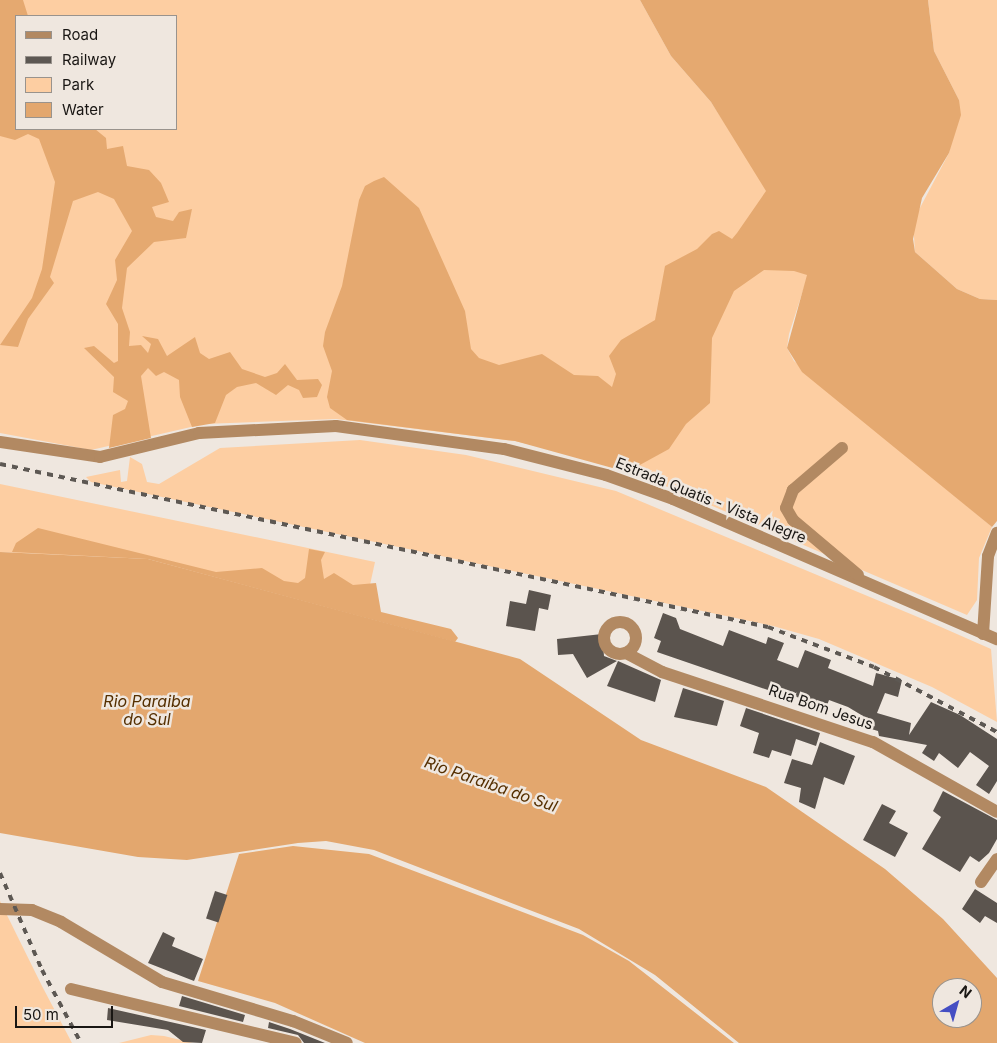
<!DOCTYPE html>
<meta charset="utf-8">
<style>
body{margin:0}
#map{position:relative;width:997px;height:1043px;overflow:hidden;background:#efe7df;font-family:Inter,sans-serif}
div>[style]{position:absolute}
.green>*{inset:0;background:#fdcea2}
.forest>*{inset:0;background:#e5a970}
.water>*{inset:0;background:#e3a76e}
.building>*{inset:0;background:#5b544e;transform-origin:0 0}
.minor>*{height:12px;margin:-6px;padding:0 6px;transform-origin:6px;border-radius:6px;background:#b28962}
.minor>.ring{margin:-6px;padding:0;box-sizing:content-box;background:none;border:12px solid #b28962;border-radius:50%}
.rail>*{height:4px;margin-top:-2px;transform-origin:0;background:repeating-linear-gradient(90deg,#5d5853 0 6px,transparent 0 12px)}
span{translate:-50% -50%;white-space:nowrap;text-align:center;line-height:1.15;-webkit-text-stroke:5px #efe7df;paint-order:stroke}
.street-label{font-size:15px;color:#191613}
.water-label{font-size:16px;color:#552f00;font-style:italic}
.legend{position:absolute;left:15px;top:15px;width:162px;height:115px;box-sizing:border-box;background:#efe7df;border:1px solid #99938d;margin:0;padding:6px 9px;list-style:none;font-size:15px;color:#191613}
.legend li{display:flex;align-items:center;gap:10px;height:25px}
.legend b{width:25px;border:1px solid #99938d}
.north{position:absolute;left:932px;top:978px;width:50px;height:50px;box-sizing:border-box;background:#efe7df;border:1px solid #99938d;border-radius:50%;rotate:38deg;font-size:14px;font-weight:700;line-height:20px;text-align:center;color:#191613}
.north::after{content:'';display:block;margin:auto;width:18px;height:22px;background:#454ec3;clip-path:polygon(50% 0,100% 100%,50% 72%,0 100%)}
.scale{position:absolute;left:15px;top:1006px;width:98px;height:22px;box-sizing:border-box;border:2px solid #191613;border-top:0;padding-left:6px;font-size:15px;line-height:18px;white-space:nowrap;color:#191613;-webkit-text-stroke:4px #efe7df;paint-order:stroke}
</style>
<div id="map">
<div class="green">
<div style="clip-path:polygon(evenodd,0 0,640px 0,671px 56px,711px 102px,781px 211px,808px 275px,789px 334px,787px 348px,794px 361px,992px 527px,979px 558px,977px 600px,967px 615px,668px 487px,579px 456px,515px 441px,336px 419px,204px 424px,91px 450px,0 433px,0 0,16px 16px,176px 16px,176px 129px,16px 129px,16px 16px)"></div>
<div style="clip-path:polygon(928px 0,997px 0,997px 300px,980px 299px,957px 289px,915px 252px,913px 221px,949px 153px,959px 100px,934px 51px)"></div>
<div style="clip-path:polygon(360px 440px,466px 455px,616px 491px,925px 620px,991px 649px,997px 722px,932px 687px,819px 639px,773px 626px,91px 482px,86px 477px,120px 470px,121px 482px,127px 481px,130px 457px,142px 464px,147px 482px,159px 484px,220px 448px)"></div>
<div style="clip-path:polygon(0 484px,375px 562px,363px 617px,148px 559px,0 552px)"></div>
<div style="clip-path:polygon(0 901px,42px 986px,72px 1043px,0 1043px)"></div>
<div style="clip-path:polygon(151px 1035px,164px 1036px,193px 1043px,119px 1043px)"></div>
</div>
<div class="forest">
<div style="clip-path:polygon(0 0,23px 0,28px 16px,16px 16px,16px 129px,95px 129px,106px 138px,107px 149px,123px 146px,127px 166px,149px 170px,161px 183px,169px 202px,152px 207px,156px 217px,173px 221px,179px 212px,192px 209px,186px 238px,154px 242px,127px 268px,122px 308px,130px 332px,129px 346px,141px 345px,148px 353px,151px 344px,142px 336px,158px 339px,167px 356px,195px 337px,200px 353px,209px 359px,230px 352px,242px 369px,265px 377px,277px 373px,285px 364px,297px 380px,318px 379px,322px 385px,317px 397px,303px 398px,299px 390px,288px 385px,276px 395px,256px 383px,237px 387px,226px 395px,215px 423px,192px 427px,180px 397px,179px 380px,164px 372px,156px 376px,148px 368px,141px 376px,151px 438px,109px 448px,113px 415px,125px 409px,128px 401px,113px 392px,114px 377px,84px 348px,94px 346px,114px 363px,118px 361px,118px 324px,106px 304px,117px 280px,115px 260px,132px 231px,114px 199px,98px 192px,73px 201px,50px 277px,54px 283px,28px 319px,18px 347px,0 345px,32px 298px,42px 269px,55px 182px,39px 139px,28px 134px,15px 140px,0 136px)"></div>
<div style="clip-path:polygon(640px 0,928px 0,934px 51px,959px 100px,961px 115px,949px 153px,922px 198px,913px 239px,915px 252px,957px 289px,980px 299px,997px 300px,997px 521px,992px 527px,802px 372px,787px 348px,807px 275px,794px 271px,764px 270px,734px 291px,712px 338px,710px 403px,686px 424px,669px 449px,627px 472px,515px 441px,347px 420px,330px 408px,327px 397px,332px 371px,323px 346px,325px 332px,342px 286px,359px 200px,365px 186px,374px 181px,384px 177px,419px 208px,465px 311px,471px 349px,479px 358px,499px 365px,542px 354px,574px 375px,598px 376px,612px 387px,616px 374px,609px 356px,621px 340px,655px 320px,665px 266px,697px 249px,712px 234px,719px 231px,732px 239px,737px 233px,766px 191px,711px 102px,671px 56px)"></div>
<div style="clip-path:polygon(38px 528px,216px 572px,262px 568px,284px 581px,298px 583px,305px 578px,309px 549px,325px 552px,321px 560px,324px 579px,334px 573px,353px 585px,376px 583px,381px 612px,451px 629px,458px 638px,455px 642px,148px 559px,12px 552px,16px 543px)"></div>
<div style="clip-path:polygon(293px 846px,369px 854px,583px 935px,629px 961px,734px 1043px,365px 1043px,275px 1003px,198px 981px,239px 854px)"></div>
</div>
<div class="water">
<div style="clip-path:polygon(evenodd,0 552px,148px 559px,520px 659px,641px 740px,766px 787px,885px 869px,943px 919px,997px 978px,997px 1043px,739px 1043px,655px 975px,579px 929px,374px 850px,326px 841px,298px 843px,187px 860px,138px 857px,0 833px,0 552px,942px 988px,972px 988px,972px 1018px,942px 1018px,942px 988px)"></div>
</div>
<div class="building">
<div style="clip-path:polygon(529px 590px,551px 595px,548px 610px,539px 608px,535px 631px,506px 626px,510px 601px,526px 604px)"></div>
<div style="clip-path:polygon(663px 613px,676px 618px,680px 629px,723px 646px,729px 630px,766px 644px,768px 637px,784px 643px,777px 660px,798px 668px,805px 650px,831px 660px,828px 668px,873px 686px,876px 673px,902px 680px,898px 697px,885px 693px,877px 713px,911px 723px,909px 735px,931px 702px,960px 715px,997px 739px,997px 781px,989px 794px,976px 785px,989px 766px,970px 752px,958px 768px,939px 753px,934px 761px,922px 753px,927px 745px,879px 736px,878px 731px,861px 726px,863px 716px,848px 707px,829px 700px,825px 711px,771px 684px,768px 690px,657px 652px,661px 641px,654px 638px)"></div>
<div style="clip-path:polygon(602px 634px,604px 656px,617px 661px,587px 678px,573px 654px,558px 655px,557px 639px)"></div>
<div style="clip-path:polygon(618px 661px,661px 680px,655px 702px,607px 686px)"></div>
<div style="clip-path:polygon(683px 688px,724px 701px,717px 726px,674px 717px)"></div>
<div style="clip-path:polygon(746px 708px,820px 733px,816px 746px,796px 739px,791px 756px,772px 750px,769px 758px,753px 753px,759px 733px,740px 726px)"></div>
<div style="clip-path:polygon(820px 742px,855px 756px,844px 785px,824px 777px,815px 809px,799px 802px,801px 788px,784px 783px,792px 759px,812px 765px)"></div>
<div style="clip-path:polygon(943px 791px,997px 820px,997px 839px,989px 853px,979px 862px,970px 856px,960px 872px,922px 849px,941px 817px,933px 811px)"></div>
<div style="clip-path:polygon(882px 804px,896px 811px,889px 823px,908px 833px,895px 857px,863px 840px)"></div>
<div style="clip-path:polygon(975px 889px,997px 903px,997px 923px,985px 916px,980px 923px,962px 909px)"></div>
<div style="left:215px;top:891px;width:13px;height:29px;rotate:18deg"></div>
<div style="clip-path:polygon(163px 932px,175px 938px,172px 946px,203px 959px,194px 981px,148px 963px)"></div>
<div style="clip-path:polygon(182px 996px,245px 1015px,243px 1022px,179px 1006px)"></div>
<div style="clip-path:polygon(108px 1008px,206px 1030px,202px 1043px,183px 1042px,168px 1030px,107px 1020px)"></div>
<div style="clip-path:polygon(269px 1022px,290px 1029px,325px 1043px,304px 1043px,298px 1035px,268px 1028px)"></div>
</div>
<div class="minor">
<div style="left:0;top:442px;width:101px;rotate:8.5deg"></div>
<div style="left:100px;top:457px;width:102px;rotate:-13.6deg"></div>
<div style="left:199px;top:433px;width:137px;rotate:-2.9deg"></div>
<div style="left:336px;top:426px;width:170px;rotate:7.8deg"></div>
<div style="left:504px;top:449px;width:105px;rotate:14.3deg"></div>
<div style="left:606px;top:475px;width:71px;rotate:19.7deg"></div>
<div style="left:673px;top:499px;width:353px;rotate:23.4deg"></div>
<div style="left:842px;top:448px;width:65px;rotate:139.4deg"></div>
<div style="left:793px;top:490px;width:19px;rotate:111deg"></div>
<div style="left:786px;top:508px;width:14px;rotate:60deg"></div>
<div style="left:793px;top:520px;width:85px;rotate:40.2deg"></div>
<div class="ring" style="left:604px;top:622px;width:20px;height:20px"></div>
<div style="left:983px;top:634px;width:78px;rotate:-86.3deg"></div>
<div style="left:988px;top:556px;width:25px;rotate:-69deg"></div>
<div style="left:626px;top:653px;width:41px;rotate:27.8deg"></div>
<div style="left:662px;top:672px;width:222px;rotate:18.4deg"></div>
<div style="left:873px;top:742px;width:142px;rotate:29.4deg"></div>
<div style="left:981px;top:882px;width:28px;rotate:-55deg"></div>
<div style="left:0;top:909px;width:32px;rotate:2deg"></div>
<div style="left:32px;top:910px;width:31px;rotate:22deg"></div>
<div style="left:61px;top:922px;width:117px;rotate:30.7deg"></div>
<div style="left:162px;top:982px;width:137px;rotate:16.6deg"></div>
<div style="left:293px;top:1021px;width:58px;rotate:22.2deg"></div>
<div style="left:71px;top:989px;width:231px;rotate:13.5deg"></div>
</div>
<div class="rail">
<div style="left:0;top:464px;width:785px;rotate:11.98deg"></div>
<div style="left:768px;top:627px;width:113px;rotate:20.7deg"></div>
<div style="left:874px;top:667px;width:139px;rotate:27.9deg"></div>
<div style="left:0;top:873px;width:106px;rotate:66.6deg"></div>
<div style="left:42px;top:970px;width:83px;rotate:61.9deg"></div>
</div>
<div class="street-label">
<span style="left:711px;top:500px;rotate:22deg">Estrada Quatis - Vista Alegre</span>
<span style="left:821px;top:707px;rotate:19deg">Rua Bom Jesus</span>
</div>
<div class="water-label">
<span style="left:147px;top:710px">Rio Paraiba<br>do Sul</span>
<span style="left:491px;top:784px;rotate:19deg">Rio Paraíba do Sul</span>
</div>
<ul class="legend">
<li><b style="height:6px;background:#b28962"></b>Road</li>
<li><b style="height:6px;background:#5d5853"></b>Railway</li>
<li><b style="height:14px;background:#fdcea2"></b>Park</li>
<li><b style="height:14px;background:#e3a76e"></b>Water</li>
</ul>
<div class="north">N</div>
<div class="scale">50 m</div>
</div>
